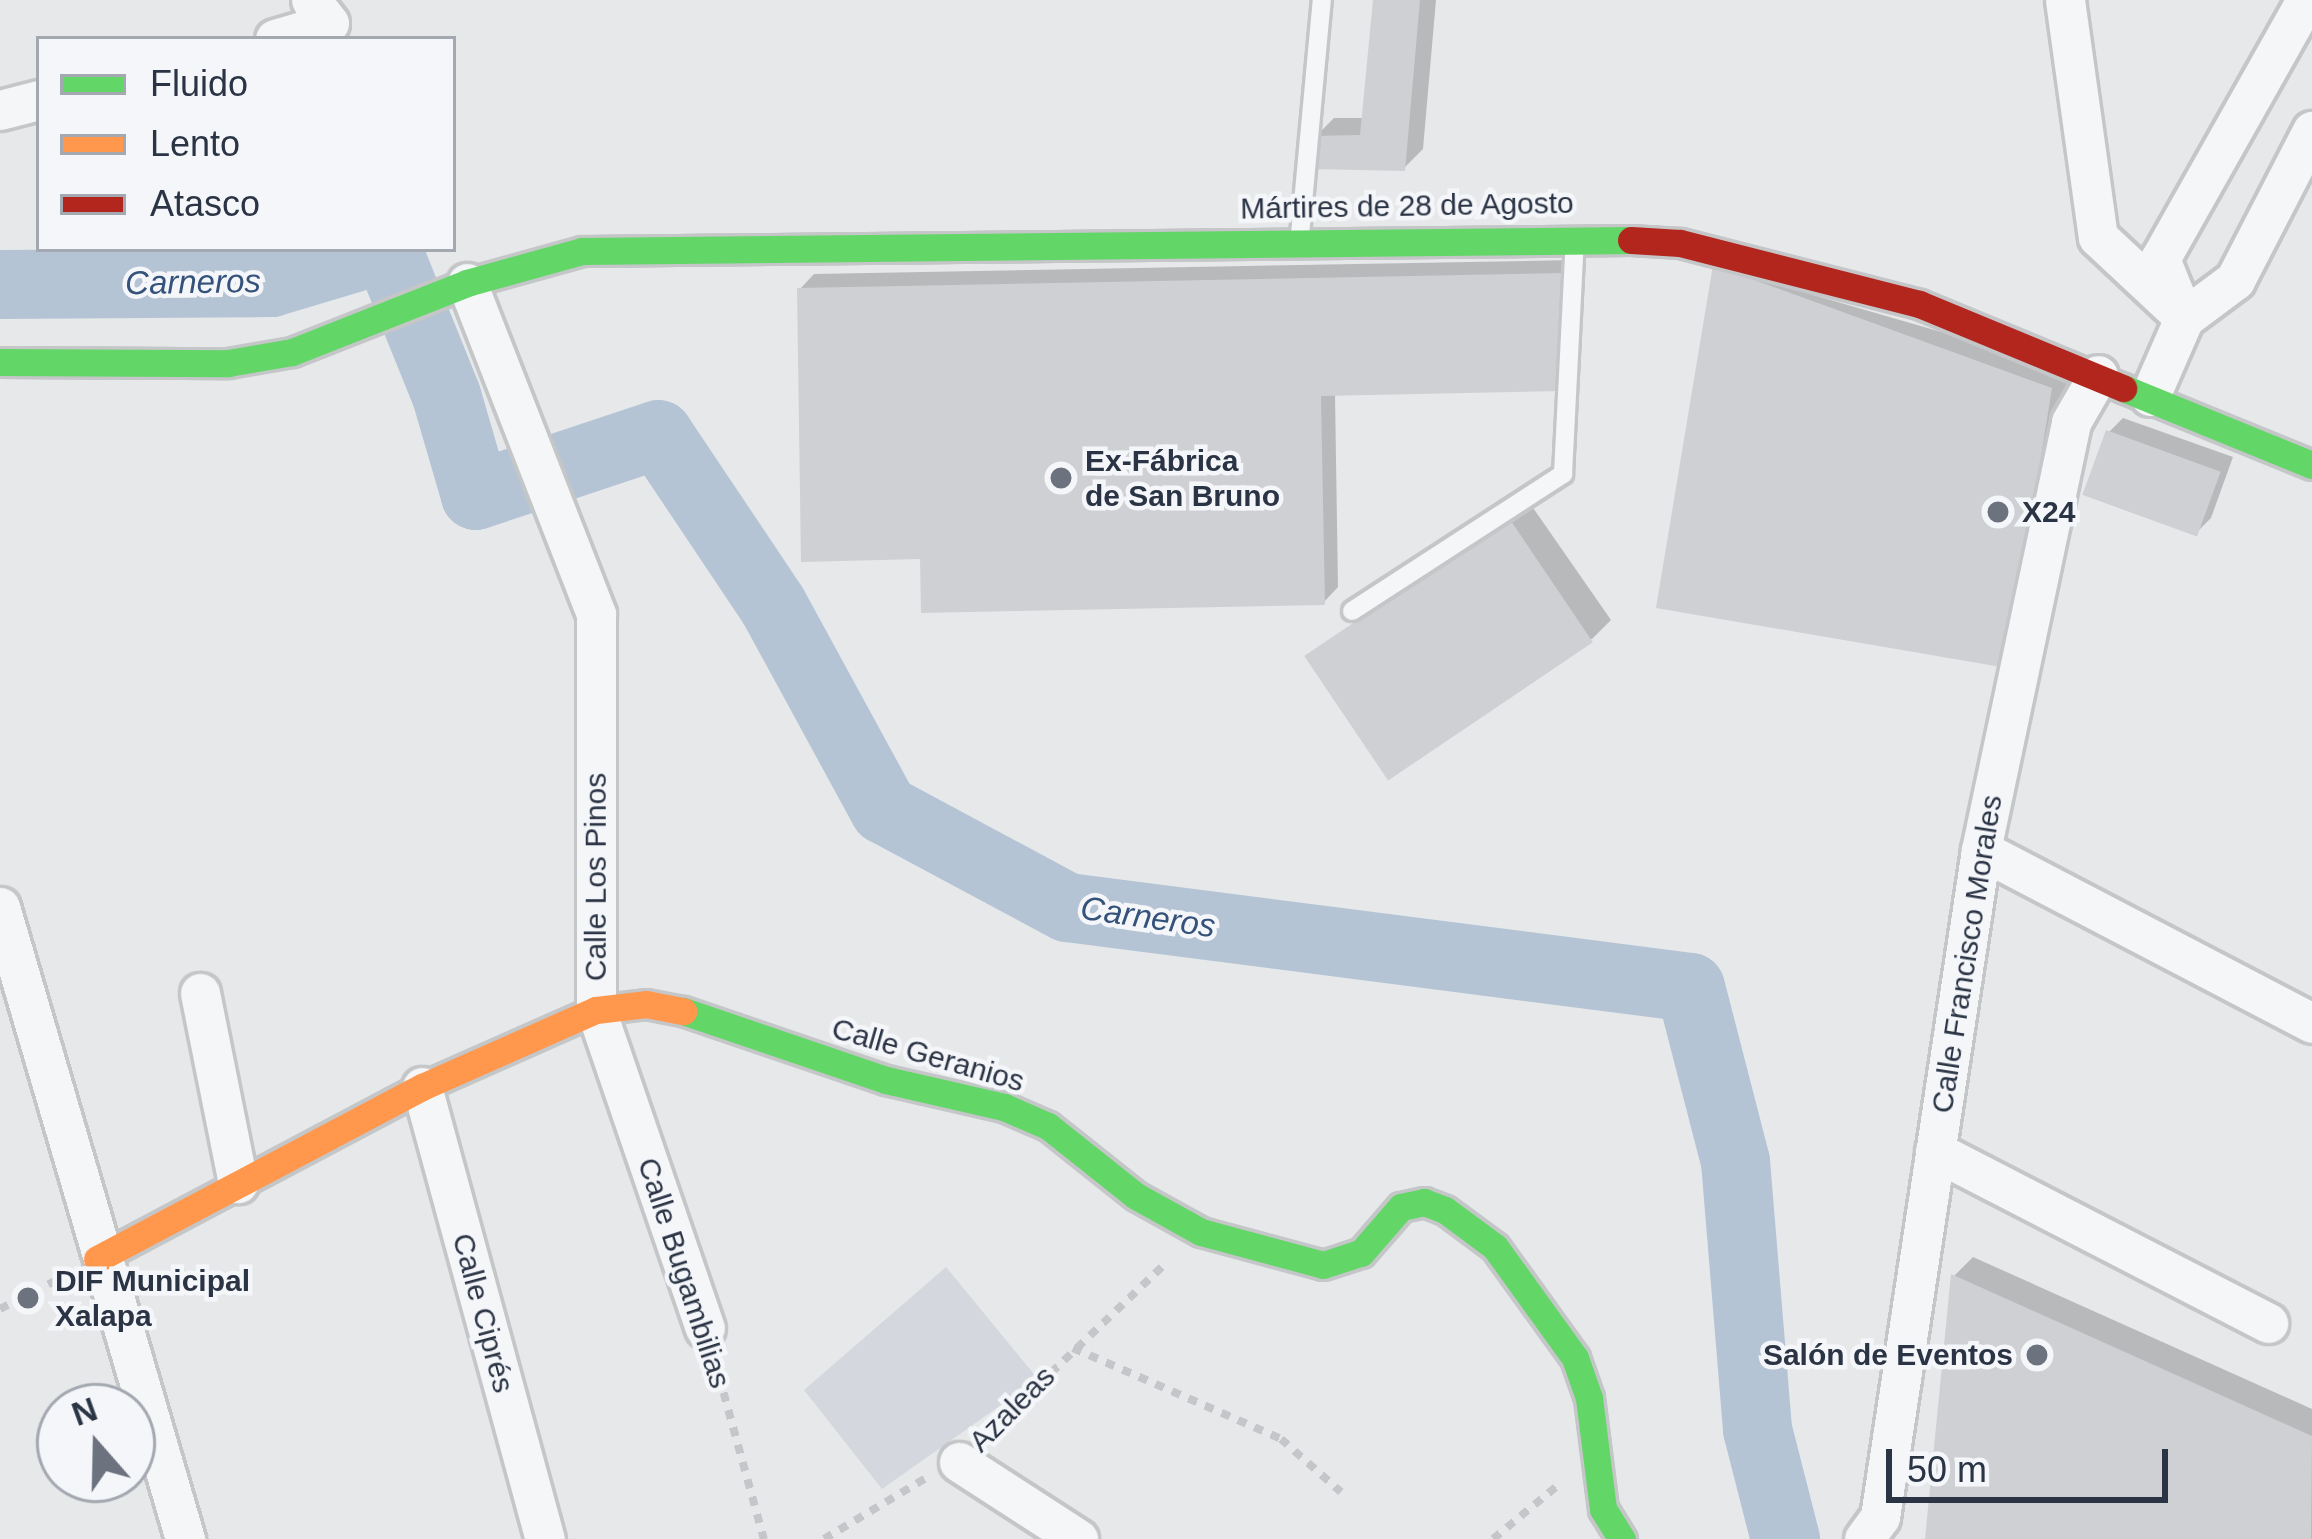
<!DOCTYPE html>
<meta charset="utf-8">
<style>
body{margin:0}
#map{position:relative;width:2312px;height:1539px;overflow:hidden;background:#e6e8ea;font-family:Arial,sans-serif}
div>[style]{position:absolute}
.built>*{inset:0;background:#d4d7dd}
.shadow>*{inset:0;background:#0003}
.river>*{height:69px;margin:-34.5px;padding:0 34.5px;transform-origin:34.5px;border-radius:34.5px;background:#b4c4d5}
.building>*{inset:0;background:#ced0d3;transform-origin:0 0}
.path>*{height:8px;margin-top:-4px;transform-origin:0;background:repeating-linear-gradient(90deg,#c5c6ca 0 9px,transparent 0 18px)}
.roads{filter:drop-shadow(3px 0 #c4c6c8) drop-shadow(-3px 0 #c4c6c8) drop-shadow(0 3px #c4c6c8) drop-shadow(0 -3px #c4c6c8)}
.lane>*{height:18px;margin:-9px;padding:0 9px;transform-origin:9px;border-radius:9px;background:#f5f6f7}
.street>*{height:39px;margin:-19.5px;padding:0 19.5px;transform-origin:19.5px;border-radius:19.5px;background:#f5f6f7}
.fast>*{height:27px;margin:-13.5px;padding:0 13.5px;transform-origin:13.5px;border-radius:13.5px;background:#63d668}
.slow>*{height:27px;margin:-13.5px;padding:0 13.5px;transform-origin:13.5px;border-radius:13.5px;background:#ff974d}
.jam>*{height:27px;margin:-13.5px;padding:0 13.5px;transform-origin:13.5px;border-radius:13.5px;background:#b3261e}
.dots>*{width:33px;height:33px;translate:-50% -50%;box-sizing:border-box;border:6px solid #f4f6f9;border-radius:50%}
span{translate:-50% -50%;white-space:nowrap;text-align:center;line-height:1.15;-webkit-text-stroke:9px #f4f6f9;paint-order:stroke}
.street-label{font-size:30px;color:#2b3445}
.poi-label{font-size:30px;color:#2b3445;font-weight:700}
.left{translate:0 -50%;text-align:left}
.right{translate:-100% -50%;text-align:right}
.water-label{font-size:33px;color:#34527a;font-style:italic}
.legend{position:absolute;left:36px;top:36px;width:420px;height:216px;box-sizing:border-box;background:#f4f6f9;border:3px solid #a4a8b1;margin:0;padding:15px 21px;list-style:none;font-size:36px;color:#2b3445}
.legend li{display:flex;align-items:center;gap:24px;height:60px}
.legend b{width:60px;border:3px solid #a4a8b1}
.north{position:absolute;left:36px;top:1383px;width:120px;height:120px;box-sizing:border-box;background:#f4f6f9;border:3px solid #a4a8b1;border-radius:50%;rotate:340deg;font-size:33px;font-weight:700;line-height:48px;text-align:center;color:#2b3445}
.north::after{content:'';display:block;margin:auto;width:42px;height:54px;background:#6c737f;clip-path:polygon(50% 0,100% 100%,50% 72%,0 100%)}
.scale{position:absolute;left:1886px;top:1449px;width:282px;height:54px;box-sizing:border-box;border:6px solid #2b3445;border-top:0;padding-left:15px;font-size:36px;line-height:42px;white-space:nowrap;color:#2b3445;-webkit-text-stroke:9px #f4f6f9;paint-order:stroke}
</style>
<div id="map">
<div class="built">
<div style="clip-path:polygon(946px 1267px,1038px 1379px,882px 1489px,804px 1390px)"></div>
</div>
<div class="shadow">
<div style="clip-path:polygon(1376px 0,1436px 0,1423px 149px,1404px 168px,1315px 137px,1334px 118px,1365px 118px)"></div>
<div style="clip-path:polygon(1576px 260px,1578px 374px,1563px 388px,1335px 393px,1338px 587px,1324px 602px,923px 556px,800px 289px,814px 274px)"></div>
<div style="clip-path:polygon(1716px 267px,2070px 369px,2025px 645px)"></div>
<div style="clip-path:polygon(2123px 418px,2233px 457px,2211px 518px,2197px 532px,2109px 432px)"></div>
<div style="clip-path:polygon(1529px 502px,1611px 620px,1592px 639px,1308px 657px)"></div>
<div style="clip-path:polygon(1973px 1257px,2312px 1409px,2312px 1539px,1928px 1539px,1954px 1276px)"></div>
</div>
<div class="river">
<div style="left:387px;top:249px;width:157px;rotate:68deg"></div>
<div style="left:446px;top:395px;width:104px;rotate:73.8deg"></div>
<div style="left:475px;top:495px;width:193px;rotate:-18.4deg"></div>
<div style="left:658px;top:434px;width:205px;rotate:56.2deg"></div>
<div style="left:772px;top:604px;width:234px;rotate:61.4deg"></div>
<div style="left:884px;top:809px;width:208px;rotate:28.2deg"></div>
<div style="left:1067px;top:907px;width:628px;rotate:7.32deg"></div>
<div style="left:1690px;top:987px;width:180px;rotate:75.5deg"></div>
<div style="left:1735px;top:1161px;width:269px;rotate:85.3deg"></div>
<div style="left:1757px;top:1429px;width:114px;rotate:75.7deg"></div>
<div style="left:0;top:284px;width:271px;rotate:-0.4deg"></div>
<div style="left:271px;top:282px;width:115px;rotate:-16.7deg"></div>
</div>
<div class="building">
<div style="clip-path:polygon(1373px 0,1420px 0,1405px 171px,1311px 169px,1312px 136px,1360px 135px)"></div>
<div style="clip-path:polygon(1713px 265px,2052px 388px,2007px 668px,1656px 608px)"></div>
<div style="clip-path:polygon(1562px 273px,1564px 391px,1321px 396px,1325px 605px,921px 613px,920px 559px,801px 562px,797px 288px)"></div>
<div style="left:2106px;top:430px;width:122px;height:69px;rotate:20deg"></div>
<div style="left:1509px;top:518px;width:150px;height:247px;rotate:56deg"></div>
<div style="clip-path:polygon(1951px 1274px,2312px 1436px,2311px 1539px,1925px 1539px)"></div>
</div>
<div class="path">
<div style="left:0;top:1309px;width:66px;rotate:-27deg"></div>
<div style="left:1073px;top:1348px;width:227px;rotate:23.6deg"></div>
<div style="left:1281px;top:1439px;width:80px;rotate:41.5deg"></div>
<div style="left:714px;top:1358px;width:188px;rotate:74.6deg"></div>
<div style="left:986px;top:1435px;width:249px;rotate:-43.7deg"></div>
<div style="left:824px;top:1539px;width:119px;rotate:-30.9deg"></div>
<div style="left:1493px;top:1539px;width:83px;rotate:-39.6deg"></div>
</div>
<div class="roads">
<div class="lane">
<div style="left:1300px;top:235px;width:236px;rotate:-84.7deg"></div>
<div style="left:1352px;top:611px;width:252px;rotate:-33deg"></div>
<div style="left:1563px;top:474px;width:235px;rotate:-87.1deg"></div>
</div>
<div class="street">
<div style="left:2065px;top:0;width:239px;rotate:82.1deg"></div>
<div style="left:2098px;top:237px;width:107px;rotate:43.1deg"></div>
<div style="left:275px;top:39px;width:56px;rotate:-16.5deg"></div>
<div style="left:329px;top:23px;width:29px;rotate:-128deg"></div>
<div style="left:0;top:110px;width:40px;rotate:-14.4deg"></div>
<div style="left:467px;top:283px;width:355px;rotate:68.7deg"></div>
<div style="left:596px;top:614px;width:396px;rotate:90deg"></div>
<div style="left:596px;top:1010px;width:336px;rotate:71.1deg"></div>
<div style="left:2184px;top:318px;width:64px;rotate:-112.1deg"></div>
<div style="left:2160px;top:259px;width:297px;rotate:-60.6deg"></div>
<div style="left:2150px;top:396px;width:85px;rotate:-66.4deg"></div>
<div style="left:2184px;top:318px;width:64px;rotate:-36.7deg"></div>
<div style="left:2235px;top:280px;width:168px;rotate:-62.7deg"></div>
<div style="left:1981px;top:850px;width:373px;rotate:27.6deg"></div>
<div style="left:0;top:907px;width:659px;rotate:73.68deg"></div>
<div style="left:200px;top:993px;width:194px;rotate:78.7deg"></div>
<div style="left:422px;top:1087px;width:468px;rotate:74.8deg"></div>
<div style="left:1935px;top:1151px;width:375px;rotate:27.3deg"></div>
<div style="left:959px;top:1462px;width:142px;rotate:32.9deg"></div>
<div style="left:1864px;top:1539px;width:27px;rotate:-54deg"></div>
<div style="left:1880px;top:1517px;width:675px;rotate:-81.39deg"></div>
<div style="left:1981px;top:850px;width:437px;rotate:-78.1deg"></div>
<div style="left:2071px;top:422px;width:54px;rotate:-60.1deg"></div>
</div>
<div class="fast">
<div style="left:0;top:362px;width:228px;rotate:0.3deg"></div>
<div style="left:228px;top:363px;width:65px;rotate:-9.8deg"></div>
<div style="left:292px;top:352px;width:188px;rotate:-21.5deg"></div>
<div style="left:467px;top:283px;width:119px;rotate:-15.5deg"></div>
<div style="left:582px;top:251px;width:1049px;rotate:-0.6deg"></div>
<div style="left:2123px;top:388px;width:204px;rotate:22.2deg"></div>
<div style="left:683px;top:1011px;width:214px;rotate:18.8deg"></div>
<div style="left:886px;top:1080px;width:121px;rotate:12.9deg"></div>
<div style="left:1004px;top:1107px;width:48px;rotate:23.4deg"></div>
<div style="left:1048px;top:1126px;width:112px;rotate:38.5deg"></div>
<div style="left:1136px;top:1196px;width:74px;rotate:29deg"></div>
<div style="left:1201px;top:1232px;width:126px;rotate:15.1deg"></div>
<div style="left:1323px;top:1265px;width:40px;rotate:-18deg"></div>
<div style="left:1361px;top:1253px;width:61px;rotate:-49deg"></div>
<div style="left:1401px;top:1207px;width:24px;rotate:-12deg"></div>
<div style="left:1424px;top:1202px;width:22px;rotate:21deg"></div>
<div style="left:1445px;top:1210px;width:62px;rotate:36.5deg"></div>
<div style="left:1495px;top:1247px;width:137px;rotate:54.2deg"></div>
<div style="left:1575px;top:1358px;width:42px;rotate:70.7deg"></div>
<div style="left:1589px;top:1398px;width:112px;rotate:82.8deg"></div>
<div style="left:1603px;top:1509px;width:36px;rotate:58deg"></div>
</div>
<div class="slow">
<div style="left:97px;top:1259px;width:368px;rotate:-27.9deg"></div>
<div style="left:422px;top:1087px;width:190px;rotate:-23.9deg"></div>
<div style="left:596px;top:1010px;width:50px;rotate:-6.8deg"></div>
<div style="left:646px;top:1004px;width:38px;rotate:11deg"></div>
</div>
<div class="jam">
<div style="left:1631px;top:240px;width:49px;rotate:3.5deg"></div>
<div style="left:1680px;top:243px;width:247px;rotate:14.3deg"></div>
<div style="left:1919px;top:304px;width:221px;rotate:22.4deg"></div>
</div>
</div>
<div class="dots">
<div style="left:1061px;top:478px;background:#6c737f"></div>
<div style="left:1998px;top:512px;background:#6c737f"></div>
<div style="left:28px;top:1298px;background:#6c737f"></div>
<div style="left:2037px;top:1355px;background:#6c737f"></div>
</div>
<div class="street-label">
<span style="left:1407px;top:206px;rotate:-1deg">Mártires de 28 de Agosto</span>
<span style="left:596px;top:877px;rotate:-90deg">Calle Los Pinos</span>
<span style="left:1967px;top:954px;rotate:-81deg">Calle Francisco Morales</span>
<span style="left:928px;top:1055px;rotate:16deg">Calle Geranios</span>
<span style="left:684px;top:1273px;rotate:72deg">Calle Bugambilias</span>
<span style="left:483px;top:1313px;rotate:75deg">Calle Ciprés</span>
<span style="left:1012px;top:1409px;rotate:-45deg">Azaleas</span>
</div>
<div class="poi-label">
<span class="left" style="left:1085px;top:478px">Ex-Fábrica<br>de San Bruno</span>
<span class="left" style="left:2022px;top:512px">X24</span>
<span class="left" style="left:55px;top:1298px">DIF Municipal<br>Xalapa</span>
<span class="right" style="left:2013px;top:1355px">Salón de Eventos</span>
</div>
<div class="water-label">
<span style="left:193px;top:282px;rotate:-1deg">Carneros</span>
<span style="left:1148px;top:917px;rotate:8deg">Carneros</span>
</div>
<ul class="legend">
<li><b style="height:15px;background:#63d668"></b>Fluido</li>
<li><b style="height:15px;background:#ff974d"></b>Lento</li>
<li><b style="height:15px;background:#b3261e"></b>Atasco</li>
</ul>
<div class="north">N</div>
<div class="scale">50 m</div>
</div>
